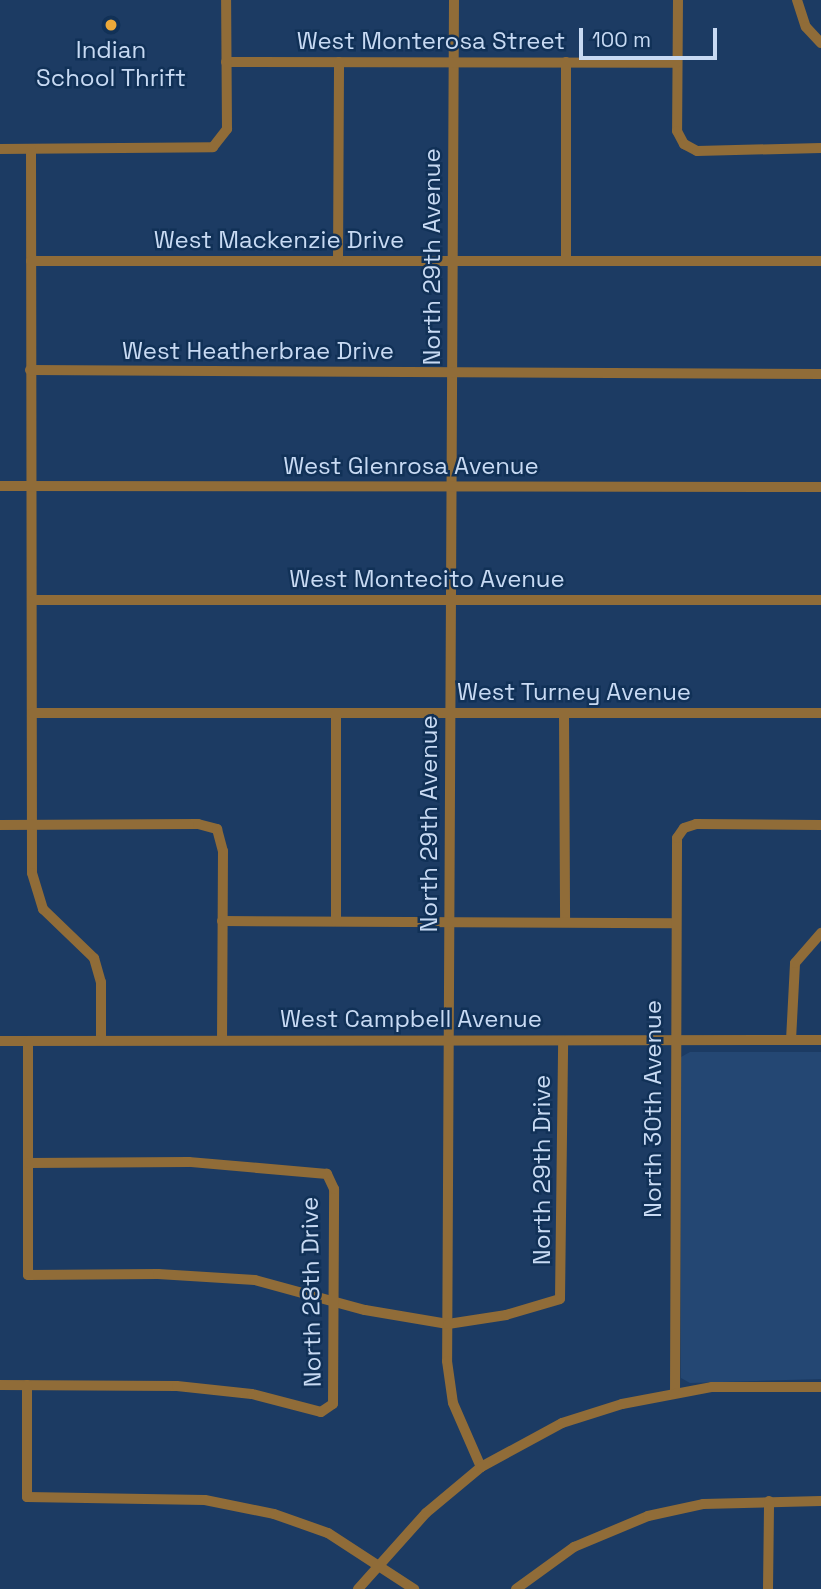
<!DOCTYPE html>
<style>
body{margin:0}
#map{position:relative;width:821px;height:1589px;overflow:hidden;background:#1c3b63;font-family:"Space Grotesk",sans-serif}
div>[style]{position:absolute}
.built>*{inset:0;background:#244773}
.minor>*{height:10px;margin:-5px;padding:0 5px;transform-origin:5px;border-radius:5px;background:#906c38}
.dots>*{width:19px;height:19px;translate:-50% -50%;box-sizing:border-box;border:4px solid #113157;border-radius:50%}
span{translate:-50% -50%;white-space:nowrap;text-align:center;line-height:1.15;-webkit-text-stroke:5px #113157;paint-order:stroke}
.street-label{font-size:24px;color:#c8daf3}
.poi-label{font-size:24px;color:#c8daf3}
.scale{position:absolute;left:579px;top:28px;width:138px;height:32px;box-sizing:border-box;border:4px solid #c8daf3;border-top:0;padding-left:9px;font-size:21px;line-height:24px;white-space:nowrap;color:#c8daf3;-webkit-text-stroke:5px #113157;paint-order:stroke}
</style>
<div id="map">
<div class="built">
<div style="clip-path:polygon(690px 1052px,821px 1052px,821px 1379px,690px 1383px,681px 1378px,681px 1057px)"></div>
</div>
<div class="minor">
<div style="left:454px;top:0;width:1361px;rotate:90.29deg"></div>
<div style="left:447px;top:1361px;width:42px;rotate:81.9deg"></div>
<div style="left:453px;top:1403px;width:70px;rotate:66.4deg"></div>
<div style="left:678px;top:0;width:131px;rotate:90.4deg"></div>
<div style="left:677px;top:131px;width:15px;rotate:62deg"></div>
<div style="left:684px;top:144px;width:15px;rotate:28deg"></div>
<div style="left:697px;top:151px;width:124px;rotate:-1.4deg"></div>
<div style="left:797px;top:0;width:28px;rotate:72deg"></div>
<div style="left:806px;top:27px;width:22px;rotate:47deg"></div>
<div style="left:226px;top:62px;width:451px;rotate:0.1deg"></div>
<div style="left:566px;top:62px;width:199px;rotate:90deg"></div>
<div style="left:0;top:149px;width:213px;rotate:-0.5deg"></div>
<div style="left:213px;top:147px;width:23px;rotate:-52deg"></div>
<div style="left:227px;top:129px;width:129px;rotate:-90.4deg"></div>
<div style="left:31px;top:149px;width:724px;rotate:89.92deg"></div>
<div style="left:32px;top:873px;width:38px;rotate:73deg"></div>
<div style="left:43px;top:909px;width:71px;rotate:43.9deg"></div>
<div style="left:94px;top:958px;width:25px;rotate:74deg"></div>
<div style="left:101px;top:982px;width:58px;rotate:90deg"></div>
<div style="left:31px;top:261px;width:790px"></div>
<div style="left:338px;top:261px;width:199px;rotate:-89.7deg"></div>
<div style="left:30px;top:370px;width:791px;rotate:0.29deg"></div>
<div style="left:0;top:486px;width:821px;rotate:0.07deg"></div>
<div style="left:34px;top:600px;width:787px"></div>
<div style="left:33px;top:713px;width:788px"></div>
<div style="left:564px;top:713px;width:209px;rotate:89.7deg"></div>
<div style="left:0;top:825px;width:198px;rotate:-0.3deg"></div>
<div style="left:198px;top:824px;width:20px;rotate:15deg"></div>
<div style="left:217px;top:829px;width:23px;rotate:75deg"></div>
<div style="left:223px;top:851px;width:189px;rotate:90.3deg"></div>
<div style="left:222px;top:921px;width:453px;rotate:0.3deg"></div>
<div style="left:336px;top:921px;width:208px;rotate:-90deg"></div>
<div style="left:791px;top:1040px;width:77px;rotate:-87deg"></div>
<div style="left:795px;top:963px;width:40px;rotate:-49deg"></div>
<div style="left:0;top:1041px;width:821px;rotate:-0.07deg"></div>
<div style="left:28px;top:1041px;width:234px;rotate:90deg"></div>
<div style="left:28px;top:1275px;width:130px;rotate:-0.4deg"></div>
<div style="left:158px;top:1274px;width:97px;rotate:3.5deg"></div>
<div style="left:255px;top:1280px;width:114px;rotate:15.3deg"></div>
<div style="left:365px;top:1310px;width:84px;rotate:9.6deg"></div>
<div style="left:448px;top:1324px;width:59px;rotate:-8.8deg"></div>
<div style="left:506px;top:1315px;width:56px;rotate:-16.5deg"></div>
<div style="left:560px;top:1299px;width:258px;rotate:-89.3deg"></div>
<div style="left:0;top:1385px;width:177px;rotate:0.3deg"></div>
<div style="left:177px;top:1386px;width:75px;rotate:6.1deg"></div>
<div style="left:252px;top:1394px;width:71px;rotate:14.6deg"></div>
<div style="left:321px;top:1412px;width:14px;rotate:-34deg"></div>
<div style="left:333px;top:1404px;width:215px;rotate:-89.7deg"></div>
<div style="left:334px;top:1189px;width:17px;rotate:-115deg"></div>
<div style="left:327px;top:1174px;width:139px;rotate:-175deg"></div>
<div style="left:189px;top:1162px;width:161px;rotate:179.6deg"></div>
<div style="left:27px;top:1385px;width:112px;rotate:90deg"></div>
<div style="left:27px;top:1497px;width:178px;rotate:1deg"></div>
<div style="left:205px;top:1500px;width:70px;rotate:11.5deg"></div>
<div style="left:274px;top:1514px;width:57px;rotate:19.4deg"></div>
<div style="left:328px;top:1533px;width:103px;rotate:33.1deg"></div>
<div style="left:675px;top:1393px;width:555px;rotate:-89.79deg"></div>
<div style="left:677px;top:838px;width:12px;rotate:-55deg"></div>
<div style="left:684px;top:828px;width:13px;rotate:-18deg"></div>
<div style="left:696px;top:824px;width:125px;rotate:0.5deg"></div>
<div style="left:358px;top:1589px;width:102px;rotate:-48.2deg"></div>
<div style="left:426px;top:1513px;width:72px;rotate:-39.9deg"></div>
<div style="left:481px;top:1467px;width:92px;rotate:-28.5deg"></div>
<div style="left:562px;top:1423px;width:63px;rotate:-17.6deg"></div>
<div style="left:622px;top:1404px;width:92px;rotate:-10.7deg"></div>
<div style="left:712px;top:1387px;width:109px"></div>
<div style="left:516px;top:1589px;width:72px;rotate:-35.9deg"></div>
<div style="left:574px;top:1547px;width:80px;rotate:-22.7deg"></div>
<div style="left:648px;top:1516px;width:56px;rotate:-12.3deg"></div>
<div style="left:703px;top:1504px;width:118px;rotate:-1.5deg"></div>
<div style="left:768px;top:1589px;width:88px;rotate:-89.3deg"></div>
</div>
<div class="dots">
<div style="left:111px;top:25px;background:#eca93a"></div>
</div>
<div class="street-label">
<span style="left:431px;top:41px">West Monterosa Street</span>
<span style="left:279px;top:240px">West Mackenzie Drive</span>
<span style="left:432px;top:257px;rotate:-90deg">North 29th Avenue</span>
<span style="left:258px;top:351px">West Heatherbrae Drive</span>
<span style="left:411px;top:466px">West Glenrosa Avenue</span>
<span style="left:427px;top:579px">West Montecito Avenue</span>
<span style="left:574px;top:692px">West Turney Avenue</span>
<span style="left:429px;top:824px;rotate:-90deg">North 29th Avenue</span>
<span style="left:411px;top:1019px">West Campbell Avenue</span>
<span style="left:653px;top:1109px;rotate:-90deg">North 30th Avenue</span>
<span style="left:542px;top:1170px;rotate:-90deg">North 29th Drive</span>
<span style="left:311px;top:1292px;rotate:-91deg">North 28th Drive</span>
</div>
<div class="poi-label">
<span style="left:111px;top:64px">Indian<br>School Thrift</span>
</div>
<div class="scale">100 m</div>
</div>
